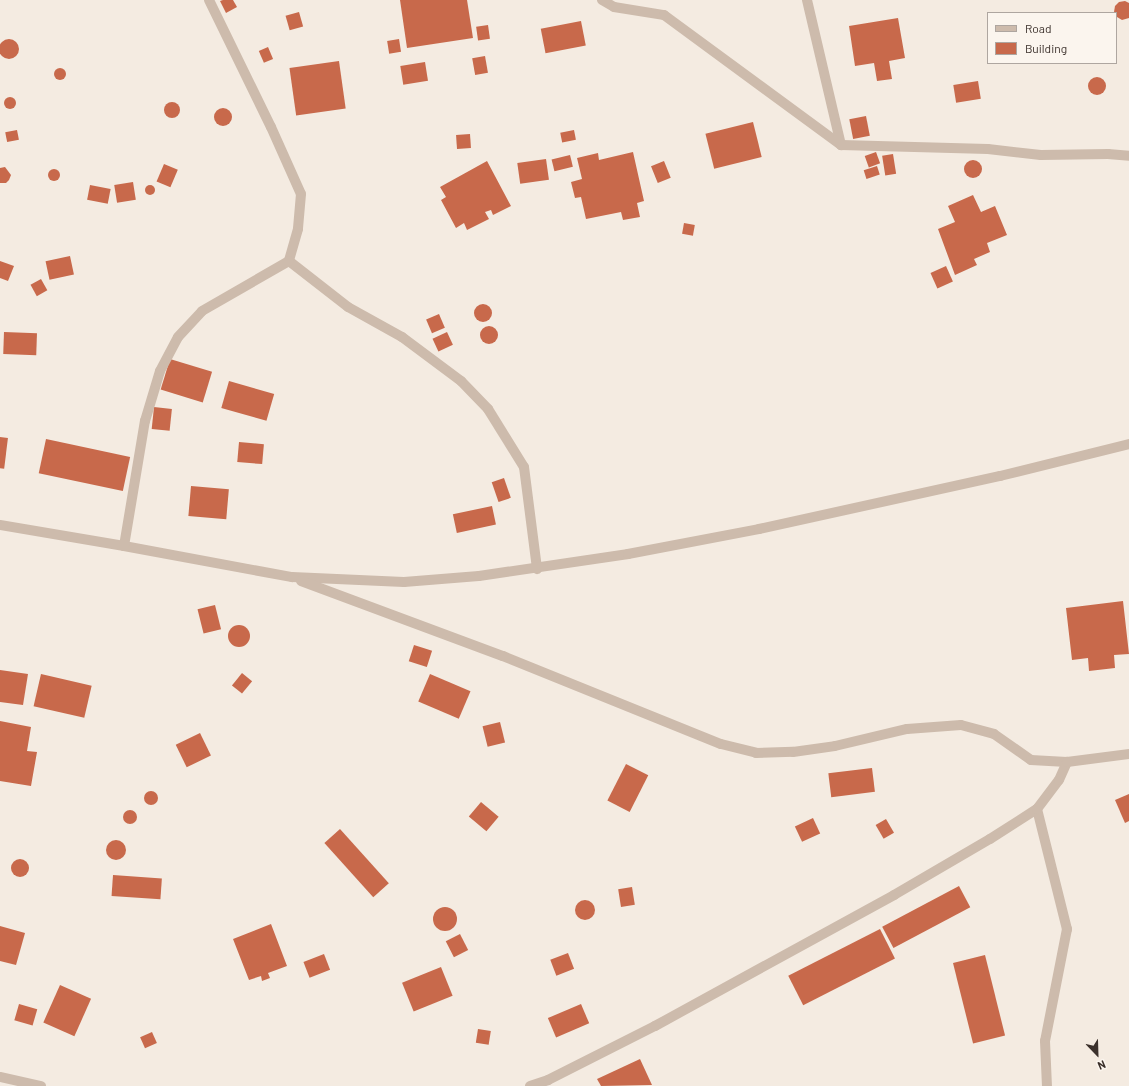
<!DOCTYPE html>
<style>
body{margin:0}
#map{position:relative;width:1129px;height:1086px;overflow:hidden;background:#f4ebe1;font-family:Barlow,sans-serif}
div>[style]{position:absolute}
.building>*{inset:0;background:#c8694b;transform-origin:0 0}
.round{border-radius:50%}
.minor>*{height:10px;margin:-5px;padding:0 5px;transform-origin:5px;border-radius:5px;background:#cdbbac}
span{translate:-50% -50%;white-space:nowrap;text-align:center;line-height:1.15;-webkit-text-stroke:4px #fbf5ee;paint-order:stroke}
.legend{position:absolute;left:987px;top:12px;width:130px;height:52px;box-sizing:border-box;background:#fbf5ee;border:1px solid #aea6a0;margin:0;padding:5px 7px;list-style:none;font-size:12px;color:#3b302b}
.legend li{display:flex;align-items:center;gap:8px;height:20px}
.legend b{width:20px;border:1px solid #aea6a0}
.north{position:absolute;left:1077px;top:1034px;width:40px;height:40px;-webkit-text-stroke:3px #fbf5ee;paint-order:stroke;rotate:157deg;font-size:11px;font-weight:700;line-height:16px;text-align:center;color:#3b302b}
.north::after{content:'';display:block;margin:auto;width:14px;height:18px;background:#3b302b;clip-path:polygon(50% 0,100% 100%,50% 72%,0 100%)}
</style>
<div id="map">
<div class="building">
<div style="clip-path:polygon(223px 0,233px 0,237px 7px,226px 13px,220px 1px)"></div>
<div style="clip-path:polygon(400px 0,467px 0,473px 38px,407px 48px)"></div>
<div style="clip-path:polygon(1125px 1px,1129px 3px,1129px 18px,1122px 20px,1117px 17px,1114px 12px,1115px 6px,1119px 2px)"></div>
<div style="left:299px;top:12px;width:15px;height:14px;rotate:74deg"></div>
<div style="clip-path:polygon(898px 18px,905px 58px,889px 61px,892px 79px,877px 81px,874px 63px,855px 66px,849px 26px)"></div>
<div style="left:581px;top:21px;width:25px;height:41px;rotate:79deg"></div>
<div style="left:488px;top:25px;width:14px;height:12px;rotate:82deg"></div>
<div style="left:399px;top:39px;width:13px;height:12px;rotate:81deg"></div>
<div class="round" style="left:-1px;top:39px;width:20px;height:20px"></div>
<div style="left:268px;top:47px;width:13px;height:10px;rotate:67deg"></div>
<div style="left:485px;top:56px;width:17px;height:13px;rotate:80deg"></div>
<div style="left:339px;top:61px;width:48px;height:50px;rotate:82deg"></div>
<div style="left:425px;top:62px;width:19px;height:25px;rotate:81deg"></div>
<div class="round" style="left:54px;top:68px;width:12px;height:12px"></div>
<div class="round" style="left:1088px;top:77px;width:18px;height:18px"></div>
<div style="left:978px;top:81px;width:18px;height:25px;rotate:81deg"></div>
<div class="round" style="left:4px;top:97px;width:12px;height:12px"></div>
<div class="round" style="left:164px;top:102px;width:16px;height:16px"></div>
<div class="round" style="left:214px;top:108px;width:18px;height:18px"></div>
<div style="left:866px;top:116px;width:20px;height:17px;rotate:79deg"></div>
<div style="left:753px;top:122px;width:36px;height:49px;rotate:76deg"></div>
<div style="left:17px;top:130px;width:10px;height:12px;rotate:79deg"></div>
<div style="left:574px;top:130px;width:10px;height:14px;rotate:79deg"></div>
<div style="left:470px;top:134px;width:14px;height:14px;rotate:86deg"></div>
<div style="clip-path:polygon(633px 152px,644px 201px,637px 203px,640px 217px,623px 220px,621px 212px,586px 219px,581px 197px,575px 198px,571px 182px,582px 179px,577px 158px,598px 153px,599px 160px)"></div>
<div style="left:876px;top:152px;width:12px;height:12px;rotate:70deg"></div>
<div style="left:893px;top:154px;width:20px;height:11px;rotate:81deg"></div>
<div style="left:570px;top:155px;width:12px;height:19px;rotate:76deg"></div>
<div style="left:546px;top:159px;width:21px;height:29px;rotate:82deg"></div>
<div class="round" style="left:964px;top:160px;width:18px;height:18px"></div>
<div style="clip-path:polygon(487px 161px,511px 206px,493px 215px,491px 210px,485px 212px,489px 219px,467px 230px,464px 223px,456px 228px,441px 200px,446px 197px,440px 187px)"></div>
<div style="left:664px;top:161px;width:18px;height:14px;rotate:68deg"></div>
<div style="left:164px;top:164px;width:15px;height:19px;rotate:23deg"></div>
<div style="left:877px;top:166px;width:9px;height:14px;rotate:72deg"></div>
<div style="clip-path:polygon(5px 167px,11px 175px,9px 180px,6px 183px,0 183px,0 168px)"></div>
<div class="round" style="left:48px;top:169px;width:12px;height:12px"></div>
<div style="left:133px;top:182px;width:18px;height:19px;rotate:81deg"></div>
<div style="left:90px;top:185px;width:21px;height:15px;rotate:11deg"></div>
<div class="round" style="left:145px;top:185px;width:10px;height:10px"></div>
<div style="clip-path:polygon(973px 195px,981px 212px,995px 206px,1007px 235px,987px 243px,990px 252px,974px 259px,977px 265px,955px 275px,938px 229px,955px 222px,948px 206px)"></div>
<div style="left:684px;top:223px;width:11px;height:11px;rotate:10deg"></div>
<div style="left:70px;top:256px;width:19px;height:25px;rotate:78deg"></div>
<div style="clip-path:polygon(0 261px,14px 266px,8px 281px,0 278px)"></div>
<div style="left:946px;top:266px;width:17px;height:17px;rotate:66deg"></div>
<div style="left:41px;top:279px;width:13px;height:12px;rotate:61deg"></div>
<div class="round" style="left:474px;top:304px;width:18px;height:18px"></div>
<div style="left:439px;top:314px;width:15px;height:14px;rotate:67deg"></div>
<div class="round" style="left:480px;top:326px;width:18px;height:18px"></div>
<div style="left:4px;top:332px;width:33px;height:22px;rotate:2deg"></div>
<div style="left:447px;top:332px;width:14px;height:16px;rotate:65deg"></div>
<div style="left:170px;top:359px;width:44px;height:32px;rotate:17deg"></div>
<div style="left:229px;top:381px;width:47px;height:28px;rotate:16deg"></div>
<div style="left:154px;top:407px;width:18px;height:22px;rotate:6deg"></div>
<div style="left:0;top:437px;width:8px;height:31px;rotate:7deg"></div>
<div style="left:46px;top:439px;width:86px;height:35px;rotate:12deg"></div>
<div style="left:239px;top:442px;width:25px;height:20px;rotate:5deg"></div>
<div style="left:504px;top:478px;width:21px;height:13px;rotate:71deg"></div>
<div style="left:191px;top:486px;width:38px;height:30px;rotate:5deg"></div>
<div style="left:492px;top:506px;width:19px;height:40px;rotate:78deg"></div>
<div style="clip-path:polygon(1123px 601px,1129px 654px,1114px 655px,1115px 668px,1089px 671px,1088px 658px,1072px 660px,1066px 608px)"></div>
<div style="left:215px;top:605px;width:25px;height:18px;rotate:76deg"></div>
<div class="round" style="left:228px;top:625px;width:22px;height:22px"></div>
<div style="left:414px;top:645px;width:19px;height:17px;rotate:18deg"></div>
<div style="clip-path:polygon(0 670px,28px 674px,23px 705px,0 702px)"></div>
<div style="left:242px;top:673px;width:13px;height:16px;rotate:39deg"></div>
<div style="left:41px;top:674px;width:52px;height:33px;rotate:13deg"></div>
<div style="left:430px;top:674px;width:44px;height:30px;rotate:23deg"></div>
<div style="clip-path:polygon(0 721px,31px 727px,27px 751px,37px 752px,31px 786px,0 781px)"></div>
<div style="left:500px;top:722px;width:21px;height:18px;rotate:76deg"></div>
<div style="left:200px;top:733px;width:25px;height:27px;rotate:64deg"></div>
<div style="left:626px;top:764px;width:25px;height:41px;rotate:27deg"></div>
<div style="left:872px;top:768px;width:24px;height:44px;rotate:83deg"></div>
<div class="round" style="left:144px;top:791px;width:14px;height:14px"></div>
<div style="clip-path:polygon(1129px 794px,1129px 821px,1125px 823px,1115px 800px)"></div>
<div style="left:481px;top:802px;width:23px;height:19px;rotate:40deg"></div>
<div class="round" style="left:123px;top:810px;width:14px;height:14px"></div>
<div style="left:813px;top:818px;width:17px;height:20px;rotate:65deg"></div>
<div style="left:886px;top:819px;width:16px;height:12px;rotate:60deg"></div>
<div style="left:340px;top:829px;width:73px;height:21px;rotate:48deg"></div>
<div class="round" style="left:106px;top:840px;width:20px;height:20px"></div>
<div class="round" style="left:11px;top:859px;width:18px;height:18px"></div>
<div style="left:113px;top:875px;width:49px;height:21px;rotate:4deg"></div>
<div style="left:959px;top:886px;width:24px;height:87px;rotate:62deg"></div>
<div style="left:632px;top:887px;width:18px;height:14px;rotate:81deg"></div>
<div class="round" style="left:575px;top:900px;width:20px;height:20px"></div>
<div class="round" style="left:433px;top:907px;width:24px;height:24px"></div>
<div style="clip-path:polygon(271px 924px,287px 966px,268px 973px,270px 978px,262px 981px,261px 976px,249px 980px,233px 939px)"></div>
<div style="clip-path:polygon(0 926px,25px 933px,16px 965px,0 961px)"></div>
<div style="left:880px;top:929px;width:33px;height:103px;rotate:63deg"></div>
<div style="left:460px;top:934px;width:18px;height:16px;rotate:63deg"></div>
<div style="left:568px;top:953px;width:17px;height:19px;rotate:69deg"></div>
<div style="left:324px;top:954px;width:17px;height:22px;rotate:69deg"></div>
<div style="left:985px;top:955px;width:83px;height:33px;rotate:76deg"></div>
<div style="left:441px;top:967px;width:31px;height:42px;rotate:68deg"></div>
<div style="left:60px;top:985px;width:34px;height:41px;rotate:24deg"></div>
<div style="left:19px;top:1004px;width:19px;height:17px;rotate:16deg"></div>
<div style="left:581px;top:1004px;width:21px;height:36px;rotate:67deg"></div>
<div style="left:478px;top:1029px;width:13px;height:14px;rotate:9deg"></div>
<div style="left:152px;top:1032px;width:12px;height:13px;rotate:66deg"></div>
<div style="clip-path:polygon(640px 1059px,652px 1085px,601px 1086px,597px 1079px)"></div>
</div>
<div class="minor">
<div style="left:209px;top:0;width:141px;rotate:64deg"></div>
<div style="left:271px;top:127px;width:73px;rotate:65.9deg"></div>
<div style="left:301px;top:194px;width:35px;rotate:95deg"></div>
<div style="left:298px;top:229px;width:33px;rotate:106deg"></div>
<div style="left:289px;top:261px;width:75px;rotate:37.9deg"></div>
<div style="left:348px;top:307px;width:62px;rotate:29.1deg"></div>
<div style="left:402px;top:337px;width:74px;rotate:36.7deg"></div>
<div style="left:461px;top:381px;width:39px;rotate:46deg"></div>
<div style="left:488px;top:409px;width:68px;rotate:58.2deg"></div>
<div style="left:524px;top:467px;width:103px;rotate:82.7deg"></div>
<div style="left:602px;top:0;width:14px;rotate:30deg"></div>
<div style="left:614px;top:7px;width:51px;rotate:9.1deg"></div>
<div style="left:664px;top:15px;width:220px;rotate:36.3deg"></div>
<div style="left:841px;top:145px;width:147px;rotate:1.6deg"></div>
<div style="left:988px;top:149px;width:53px;rotate:6.5deg"></div>
<div style="left:1041px;top:155px;width:67px;rotate:-0.9deg"></div>
<div style="left:1108px;top:154px;width:21px;rotate:5deg"></div>
<div style="left:807px;top:0;width:149px;rotate:76.8deg"></div>
<div style="left:0;top:525px;width:126px;rotate:9.6deg"></div>
<div style="left:124px;top:546px;width:171px;rotate:10.5deg"></div>
<div style="left:292px;top:577px;width:112px;rotate:2.6deg"></div>
<div style="left:404px;top:582px;width:75px;rotate:-4.6deg"></div>
<div style="left:479px;top:576px;width:151px;rotate:-8.4deg"></div>
<div style="left:628px;top:554px;width:133px;rotate:-10.8deg"></div>
<div style="left:759px;top:529px;width:247px;rotate:-12.4deg"></div>
<div style="left:1000px;top:476px;width:133px;rotate:-13.9deg"></div>
<div style="left:124px;top:546px;width:127px;rotate:-80.5deg"></div>
<div style="left:145px;top:421px;width:52px;rotate:-73.3deg"></div>
<div style="left:160px;top:371px;width:38px;rotate:-62deg"></div>
<div style="left:178px;top:337px;width:35px;rotate:-47deg"></div>
<div style="left:202px;top:311px;width:100px;rotate:-29.9deg"></div>
<div style="left:301px;top:581px;width:215px;rotate:20.4deg"></div>
<div style="left:503px;top:656px;width:235px;rotate:22deg"></div>
<div style="left:721px;top:744px;width:36px;rotate:14deg"></div>
<div style="left:756px;top:753px;width:37px;rotate:-2deg"></div>
<div style="left:793px;top:752px;width:42px;rotate:-8.1deg"></div>
<div style="left:835px;top:746px;width:74px;rotate:-13.3deg"></div>
<div style="left:907px;top:729px;width:54px;rotate:-4.2deg"></div>
<div style="left:961px;top:725px;width:34px;rotate:15deg"></div>
<div style="left:994px;top:734px;width:45px;rotate:35.1deg"></div>
<div style="left:1031px;top:760px;width:36px;rotate:3deg"></div>
<div style="left:1037px;top:809px;width:124px;rotate:76deg"></div>
<div style="left:1067px;top:929px;width:114px;rotate:101.1deg"></div>
<div style="left:1045px;top:1041px;width:45px;rotate:87.5deg"></div>
<div style="left:0;top:1077px;width:42px;rotate:12.4deg"></div>
<div style="left:530px;top:1086px;width:19px;rotate:-18deg"></div>
<div style="left:548px;top:1080px;width:120px;rotate:-26.8deg"></div>
<div style="left:655px;top:1026px;width:273px;rotate:-28.7deg"></div>
<div style="left:894px;top:895px;width:111px;rotate:-30.3deg"></div>
<div style="left:990px;top:839px;width:56px;rotate:-32.6deg"></div>
<div style="left:1037px;top:809px;width:36px;rotate:-53deg"></div>
<div style="left:1059px;top:780px;width:20px;rotate:-66deg"></div>
<div style="left:1067px;top:762px;width:63px;rotate:-7.4deg"></div>
</div>
<ul class="legend">
<li><b style="height:5px;background:#cdbbac"></b>Road</li>
<li><b style="height:11px;background:#c8694b"></b>Building</li>
</ul>
<div class="north">N</div>
</div>
